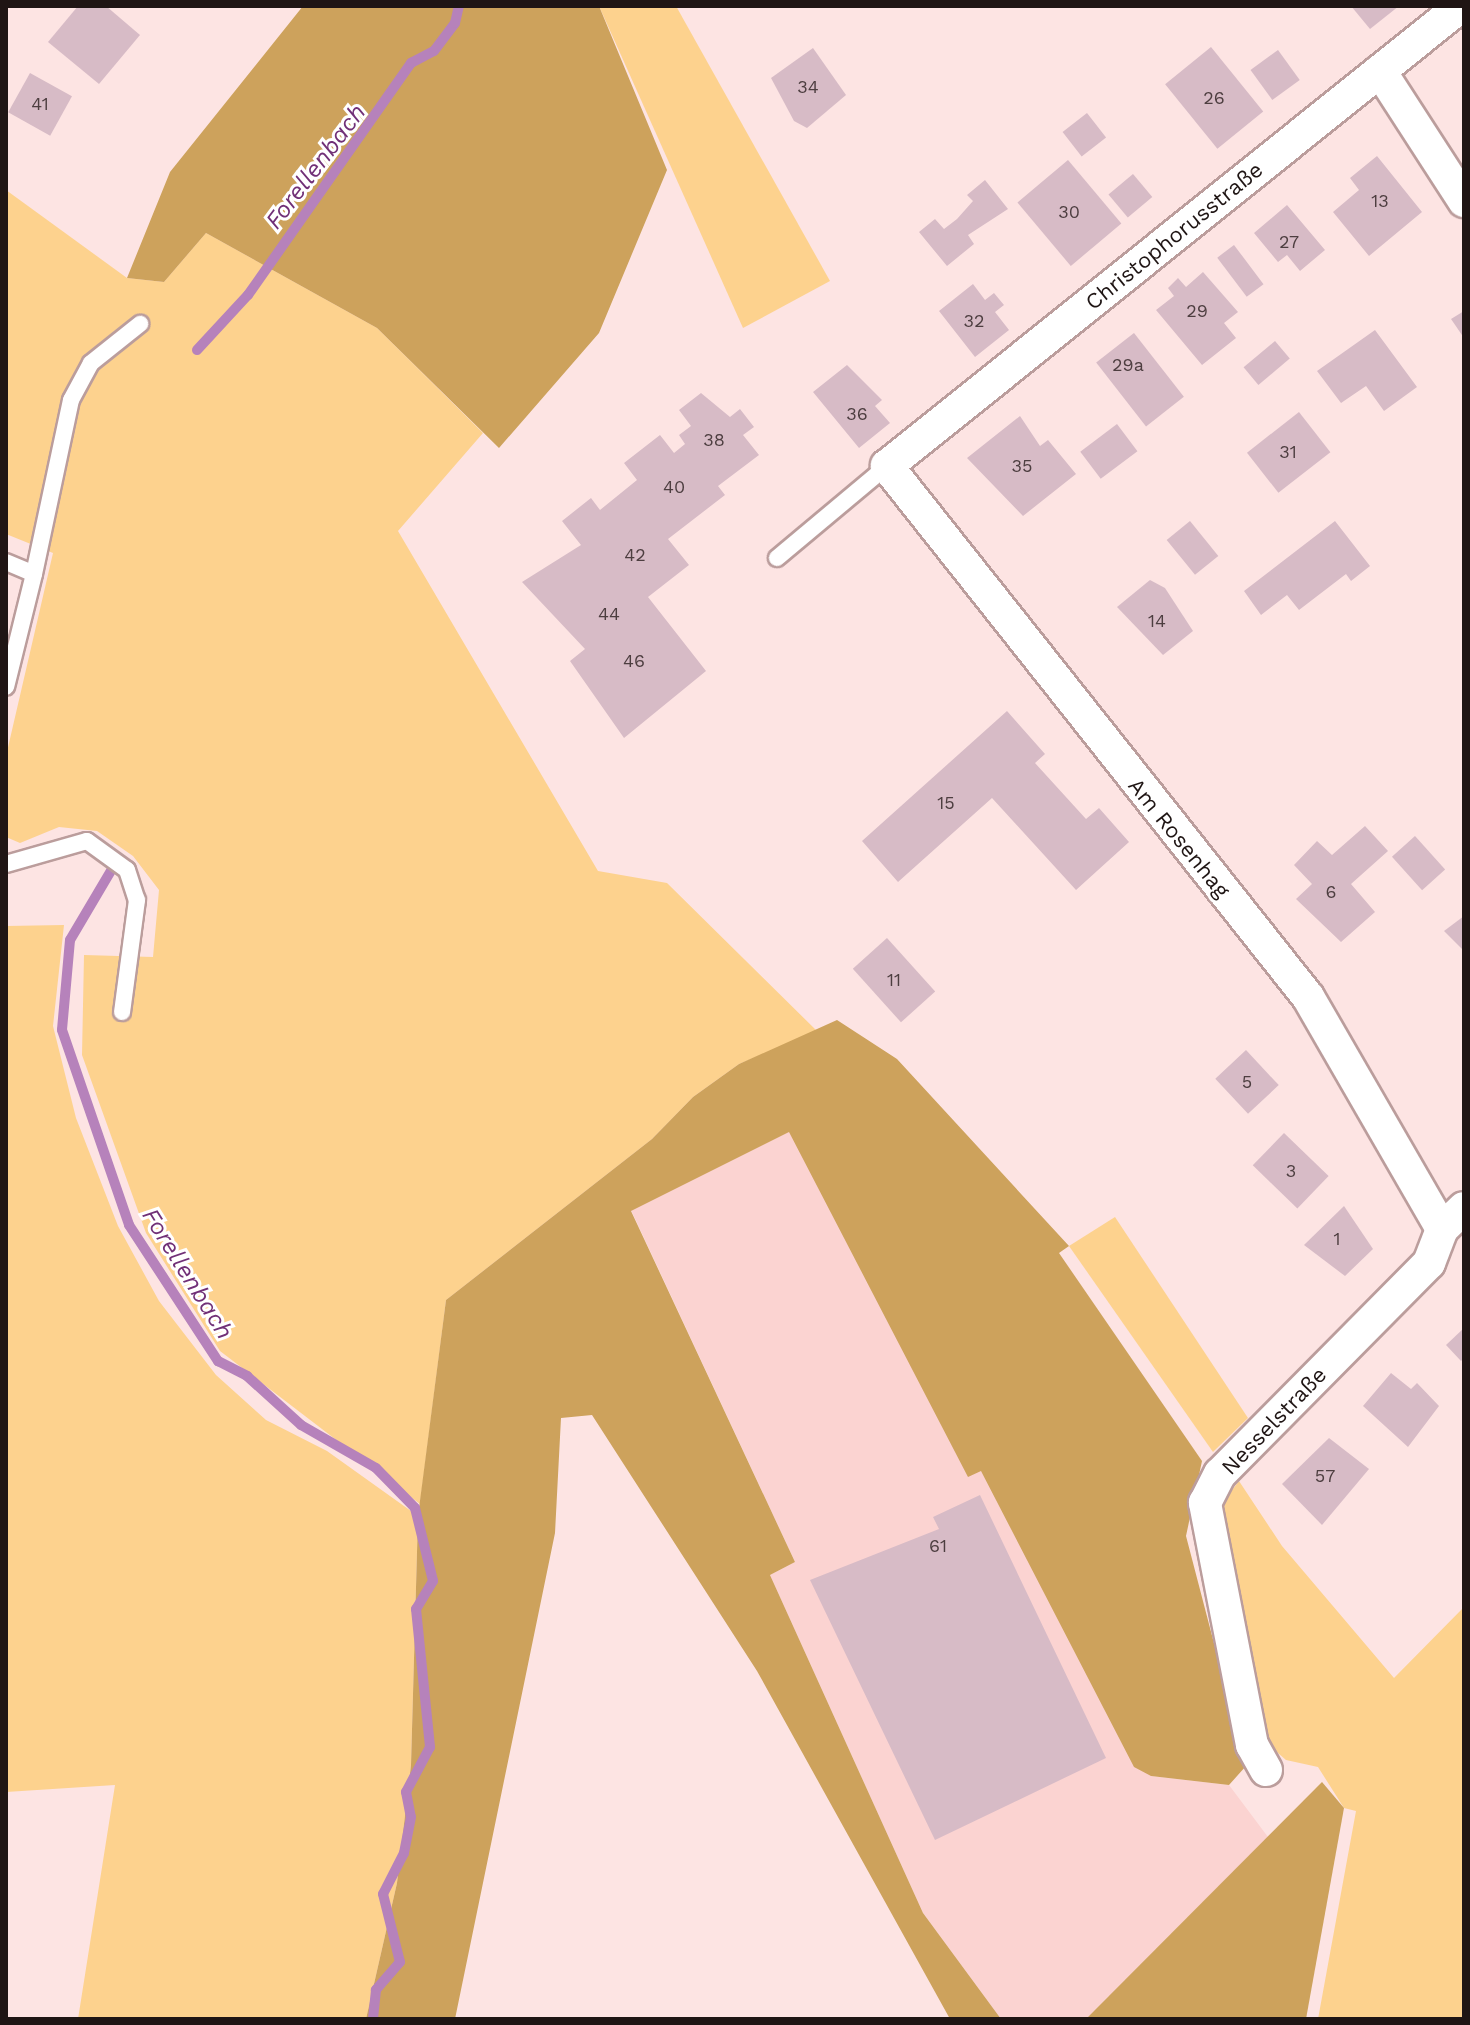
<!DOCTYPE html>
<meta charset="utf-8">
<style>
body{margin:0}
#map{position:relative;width:1470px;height:2025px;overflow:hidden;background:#fde4e3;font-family:"Work Sans",sans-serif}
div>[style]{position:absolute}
.built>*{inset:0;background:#fbd3d1}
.green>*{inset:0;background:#fdd28e}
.forest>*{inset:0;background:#cda25c}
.stream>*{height:10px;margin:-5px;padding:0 5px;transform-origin:5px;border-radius:5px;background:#b682bb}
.building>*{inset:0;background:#d7bbc6;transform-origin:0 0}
.roads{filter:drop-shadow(2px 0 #bb9d9c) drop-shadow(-2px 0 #bb9d9c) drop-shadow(0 2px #bb9d9c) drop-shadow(0 -2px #bb9d9c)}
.lane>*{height:16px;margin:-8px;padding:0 8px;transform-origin:8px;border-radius:8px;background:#fff}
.street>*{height:32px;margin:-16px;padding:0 16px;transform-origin:16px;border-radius:16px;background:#fff}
span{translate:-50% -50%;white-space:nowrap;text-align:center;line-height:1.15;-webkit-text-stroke:6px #fff;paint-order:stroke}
.number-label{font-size:18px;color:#4d3e40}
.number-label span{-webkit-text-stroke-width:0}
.street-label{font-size:22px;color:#1f1514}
.water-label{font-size:24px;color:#713077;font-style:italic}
.frame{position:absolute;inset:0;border:8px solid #1f1514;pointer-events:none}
</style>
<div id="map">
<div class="built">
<div style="clip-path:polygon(790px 1131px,968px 1476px,981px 1470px,1151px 1776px,1229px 1785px,1268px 1837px,1086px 2019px,1001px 2019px,923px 1913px,770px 1575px,795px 1562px,631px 1210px)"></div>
</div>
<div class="green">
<div style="clip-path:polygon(599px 6px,676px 6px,830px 281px,743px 328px)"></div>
<div style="clip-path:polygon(6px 190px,127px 278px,164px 282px,206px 233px,377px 328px,483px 433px,398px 531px,598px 871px,667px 883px,818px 1032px,739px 1064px,693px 1097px,652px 1139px,446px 1300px,420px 1504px,220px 1351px,146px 1233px,82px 1055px,84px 955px,153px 957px,159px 890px,133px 856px,97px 831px,59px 827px,20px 843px,6px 837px,6px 756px,53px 553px,6px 534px)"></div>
<div style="clip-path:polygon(64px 925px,53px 1026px,76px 1118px,118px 1226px,159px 1301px,216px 1375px,266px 1420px,327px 1451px,418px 1516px,411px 1765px,397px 1883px,366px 2019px,78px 2019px,115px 1785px,6px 1792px,6px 926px)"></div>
<div style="clip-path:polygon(1115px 1217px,1248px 1418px,1213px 1452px,1069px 1246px)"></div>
<div style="clip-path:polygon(1239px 1481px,1282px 1546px,1394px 1678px,1464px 1607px,1464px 2019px,1318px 2019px,1356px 1811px,1344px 1808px,1318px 1767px,1286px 1760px,1271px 1747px,1219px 1538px,1219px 1507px)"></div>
</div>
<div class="forest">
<div style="clip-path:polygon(303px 6px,599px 6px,667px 170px,599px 333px,499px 448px,377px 328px,206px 233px,164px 282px,127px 278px,170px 172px)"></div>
<div style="clip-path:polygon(837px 1020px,897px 1059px,1069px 1246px,1059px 1253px,1202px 1461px,1186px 1536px,1246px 1766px,1229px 1785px,1151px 1776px,1134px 1767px,981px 1471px,968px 1477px,789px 1132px,631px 1211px,795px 1562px,770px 1575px,923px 1913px,1001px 2019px,950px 2019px,757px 1671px,592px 1415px,561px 1418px,555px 1533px,455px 2019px,366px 2019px,397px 1883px,411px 1765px,418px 1516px,446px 1300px,652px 1139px,693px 1097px,739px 1064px)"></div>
<div style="clip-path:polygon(1322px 1782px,1344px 1808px,1306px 2019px,1086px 2019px)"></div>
</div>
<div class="stream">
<div style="left:197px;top:350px;width:75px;rotate:-47.2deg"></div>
<div style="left:248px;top:295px;width:284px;rotate:-54.9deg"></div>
<div style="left:411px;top:63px;width:26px;rotate:-28deg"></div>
<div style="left:434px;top:51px;width:35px;rotate:-53deg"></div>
<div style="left:455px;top:23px;width:17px;rotate:-77deg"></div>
<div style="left:112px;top:869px;width:82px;rotate:120.6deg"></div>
<div style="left:70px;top:940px;width:90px;rotate:95.1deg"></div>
<div style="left:62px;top:1030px;width:206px;rotate:71deg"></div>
<div style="left:129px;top:1225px;width:163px;rotate:56.8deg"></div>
<div style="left:218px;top:1361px;width:33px;rotate:27deg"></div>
<div style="left:247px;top:1376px;width:73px;rotate:42.2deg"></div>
<div style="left:301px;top:1425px;width:86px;rotate:29.8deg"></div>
<div style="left:376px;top:1468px;width:56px;rotate:45.7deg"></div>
<div style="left:415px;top:1508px;width:75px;rotate:76.1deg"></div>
<div style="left:433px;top:1581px;width:33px;rotate:121deg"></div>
<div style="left:416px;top:1609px;width:139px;rotate:84.2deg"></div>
<div style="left:430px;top:1747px;width:51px;rotate:118.1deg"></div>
<div style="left:406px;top:1792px;width:25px;rotate:79deg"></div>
<div style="left:411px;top:1817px;width:37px;rotate:101deg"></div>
<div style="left:404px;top:1853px;width:46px;rotate:117.1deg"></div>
<div style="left:383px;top:1894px;width:70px;rotate:76deg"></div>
<div style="left:400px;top:1962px;width:37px;rotate:131deg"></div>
<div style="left:376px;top:1990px;width:29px;rotate:96deg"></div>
</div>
<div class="building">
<div style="clip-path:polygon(78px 6px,106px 6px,140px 35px,99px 84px,48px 42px)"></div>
<div style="clip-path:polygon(1351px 6px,1399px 6px,1370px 29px)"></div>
<div style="left:1211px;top:47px;width:83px;height:59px;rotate:51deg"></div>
<div style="clip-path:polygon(813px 48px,846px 95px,807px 128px,794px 121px,771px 78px)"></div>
<div style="left:1278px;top:50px;width:37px;height:34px;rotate:54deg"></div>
<div style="left:30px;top:73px;width:48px;height:45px;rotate:29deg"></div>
<div style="left:1087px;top:113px;width:31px;height:31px;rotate:52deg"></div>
<div style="clip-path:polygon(1377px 156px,1422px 212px,1369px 256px,1333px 212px,1359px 190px,1350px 178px)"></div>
<div style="left:1068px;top:160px;width:83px;height:66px;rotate:50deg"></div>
<div style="left:1133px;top:174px;width:30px;height:32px;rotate:50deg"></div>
<div style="clip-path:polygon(985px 180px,1008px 209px,968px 235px,974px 244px,947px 266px,919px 232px,935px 219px,944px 229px,957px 219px,973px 201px,967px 195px)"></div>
<div style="clip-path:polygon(1287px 205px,1325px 250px,1300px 271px,1287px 255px,1278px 262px,1254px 233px)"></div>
<div style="left:1234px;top:245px;width:49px;height:21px;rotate:53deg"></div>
<div style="clip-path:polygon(1203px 272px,1238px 312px,1224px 323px,1236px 338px,1202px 365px,1156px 310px,1174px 296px,1168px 288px,1178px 278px,1186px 287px)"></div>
<div style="clip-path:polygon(973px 284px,985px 300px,994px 293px,1004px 305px,995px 312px,1009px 330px,975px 357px,939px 311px)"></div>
<div style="clip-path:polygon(1464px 311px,1464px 338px,1451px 319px)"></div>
<div style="clip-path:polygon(1375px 330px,1417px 387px,1384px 411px,1366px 386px,1341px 403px,1317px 371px)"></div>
<div style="left:1134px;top:333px;width:81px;height:48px;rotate:52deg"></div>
<div style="left:1275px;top:341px;width:23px;height:41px;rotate:50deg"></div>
<div style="clip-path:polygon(847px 365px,882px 400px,875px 406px,890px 423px,859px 448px,813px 392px)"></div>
<div style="clip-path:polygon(701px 393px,730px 417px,740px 409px,754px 427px,743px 435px,759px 455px,718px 486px,725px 495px,668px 539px,689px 565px,648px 597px,706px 671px,624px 738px,570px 661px,585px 649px,522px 582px,581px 545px,562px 521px,591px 498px,600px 510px,637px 480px,624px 463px,660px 435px,674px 453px,685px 444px,679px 435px,691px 426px,679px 410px)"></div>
<div style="left:1299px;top:412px;width:51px;height:66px;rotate:52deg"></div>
<div style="clip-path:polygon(1020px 416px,1040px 446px,1048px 440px,1076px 474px,1023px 516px,967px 458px)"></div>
<div style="left:1117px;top:424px;width:34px;height:46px;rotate:53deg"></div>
<div style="left:1190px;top:521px;width:45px;height:30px;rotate:51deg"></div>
<div style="clip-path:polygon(1335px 521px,1370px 566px,1351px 581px,1346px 574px,1299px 610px,1287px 595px,1261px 615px,1244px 591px)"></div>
<div style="clip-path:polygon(1150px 580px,1165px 588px,1193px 631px,1163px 655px,1117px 607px)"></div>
<div style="clip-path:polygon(1007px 711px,1045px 754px,1035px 763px,1086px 819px,1099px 808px,1129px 842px,1076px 890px,992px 798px,898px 882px,862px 841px)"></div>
<div style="clip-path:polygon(1365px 826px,1388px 851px,1351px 884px,1375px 912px,1341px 942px,1296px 899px,1312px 884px,1294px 865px,1317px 841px,1332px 855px)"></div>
<div style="left:1415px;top:836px;width:45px;height:31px;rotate:48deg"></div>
<div style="clip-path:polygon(1464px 916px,1464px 951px,1444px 931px)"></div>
<div style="left:887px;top:938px;width:72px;height:46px;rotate:48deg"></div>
<div style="left:1246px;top:1050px;width:48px;height:42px;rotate:47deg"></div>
<div style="left:1284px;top:1133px;width:62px;height:45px;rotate:44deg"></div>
<div style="clip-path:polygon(1344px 1206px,1373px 1249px,1345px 1276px,1304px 1245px)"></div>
<div style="clip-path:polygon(1464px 1328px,1464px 1358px,1461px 1361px,1446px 1345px)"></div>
<div style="clip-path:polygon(1391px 1373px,1411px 1389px,1417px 1383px,1439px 1406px,1408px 1447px,1363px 1406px)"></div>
<div style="clip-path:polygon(1329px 1438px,1369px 1469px,1322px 1525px,1282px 1484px)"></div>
<div style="clip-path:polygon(980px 1495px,1106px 1758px,935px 1840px,810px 1580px,939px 1529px,933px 1517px)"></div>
</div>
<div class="roads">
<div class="lane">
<div style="left:777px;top:558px;width:143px;rotate:-39.9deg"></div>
<div style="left:6px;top:562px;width:30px;rotate:23deg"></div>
<div style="left:34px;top:574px;width:116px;rotate:103.9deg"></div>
<div style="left:34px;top:574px;width:178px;rotate:-78deg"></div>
<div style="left:71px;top:400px;width:42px;rotate:-61.6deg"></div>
<div style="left:91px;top:363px;width:63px;rotate:-38.5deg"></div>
<div style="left:6px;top:864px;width:84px;rotate:-15.9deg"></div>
<div style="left:87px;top:841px;width:49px;rotate:35.9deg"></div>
<div style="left:127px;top:870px;width:32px;rotate:72deg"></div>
<div style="left:137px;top:900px;width:113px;rotate:97.6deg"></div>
</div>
<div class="street">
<div style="left:1380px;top:71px;width:155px;rotate:57.1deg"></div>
<div style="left:1442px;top:1229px;width:268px;rotate:-120deg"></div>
<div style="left:1308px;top:997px;width:678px;rotate:-128.41deg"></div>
<div style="left:887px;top:466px;width:736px;rotate:-38.71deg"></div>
<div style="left:1266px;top:1770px;width:29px;rotate:-119deg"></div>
<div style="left:1252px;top:1745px;width:247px;rotate:-101deg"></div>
<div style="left:1205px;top:1503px;width:33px;rotate:-63deg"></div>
<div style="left:1220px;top:1474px;width:297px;rotate:-45.3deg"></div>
<div style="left:1429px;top:1263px;width:36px;rotate:-69deg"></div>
<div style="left:1442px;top:1229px;width:30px;rotate:-44deg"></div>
</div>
</div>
<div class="number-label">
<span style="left:808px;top:87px">34</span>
<span style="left:1214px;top:98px">26</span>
<span style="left:40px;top:104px">41</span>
<span style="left:1380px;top:201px">13</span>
<span style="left:1069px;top:212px">30</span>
<span style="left:1289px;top:242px">27</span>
<span style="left:1197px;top:311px">29</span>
<span style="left:974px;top:321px">32</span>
<span style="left:1128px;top:365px">29a</span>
<span style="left:857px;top:414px">36</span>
<span style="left:714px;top:440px">38</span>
<span style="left:1288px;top:452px">31</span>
<span style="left:1022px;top:466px">35</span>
<span style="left:674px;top:487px">40</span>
<span style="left:635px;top:555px">42</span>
<span style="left:609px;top:614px">44</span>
<span style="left:1157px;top:621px">14</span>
<span style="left:634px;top:661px">46</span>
<span style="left:946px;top:803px">15</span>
<span style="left:1331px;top:892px">6</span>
<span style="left:894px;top:980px">11</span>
<span style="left:1247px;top:1082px">5</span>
<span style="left:1291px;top:1171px">3</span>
<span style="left:1337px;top:1239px">1</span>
<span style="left:1325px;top:1476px">57</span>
<span style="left:938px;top:1546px">61</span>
</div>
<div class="street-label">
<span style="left:1174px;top:236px;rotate:-39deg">Christophorusstraße</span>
<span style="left:1179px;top:838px;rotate:51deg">Am Rosenhag</span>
<span style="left:1274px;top:1421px;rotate:-46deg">Nesselstraße</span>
</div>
<div class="water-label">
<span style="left:316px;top:167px;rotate:-53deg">Forellenbach</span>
<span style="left:187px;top:1274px;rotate:58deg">Forellenbach</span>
</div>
<div class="frame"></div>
</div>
